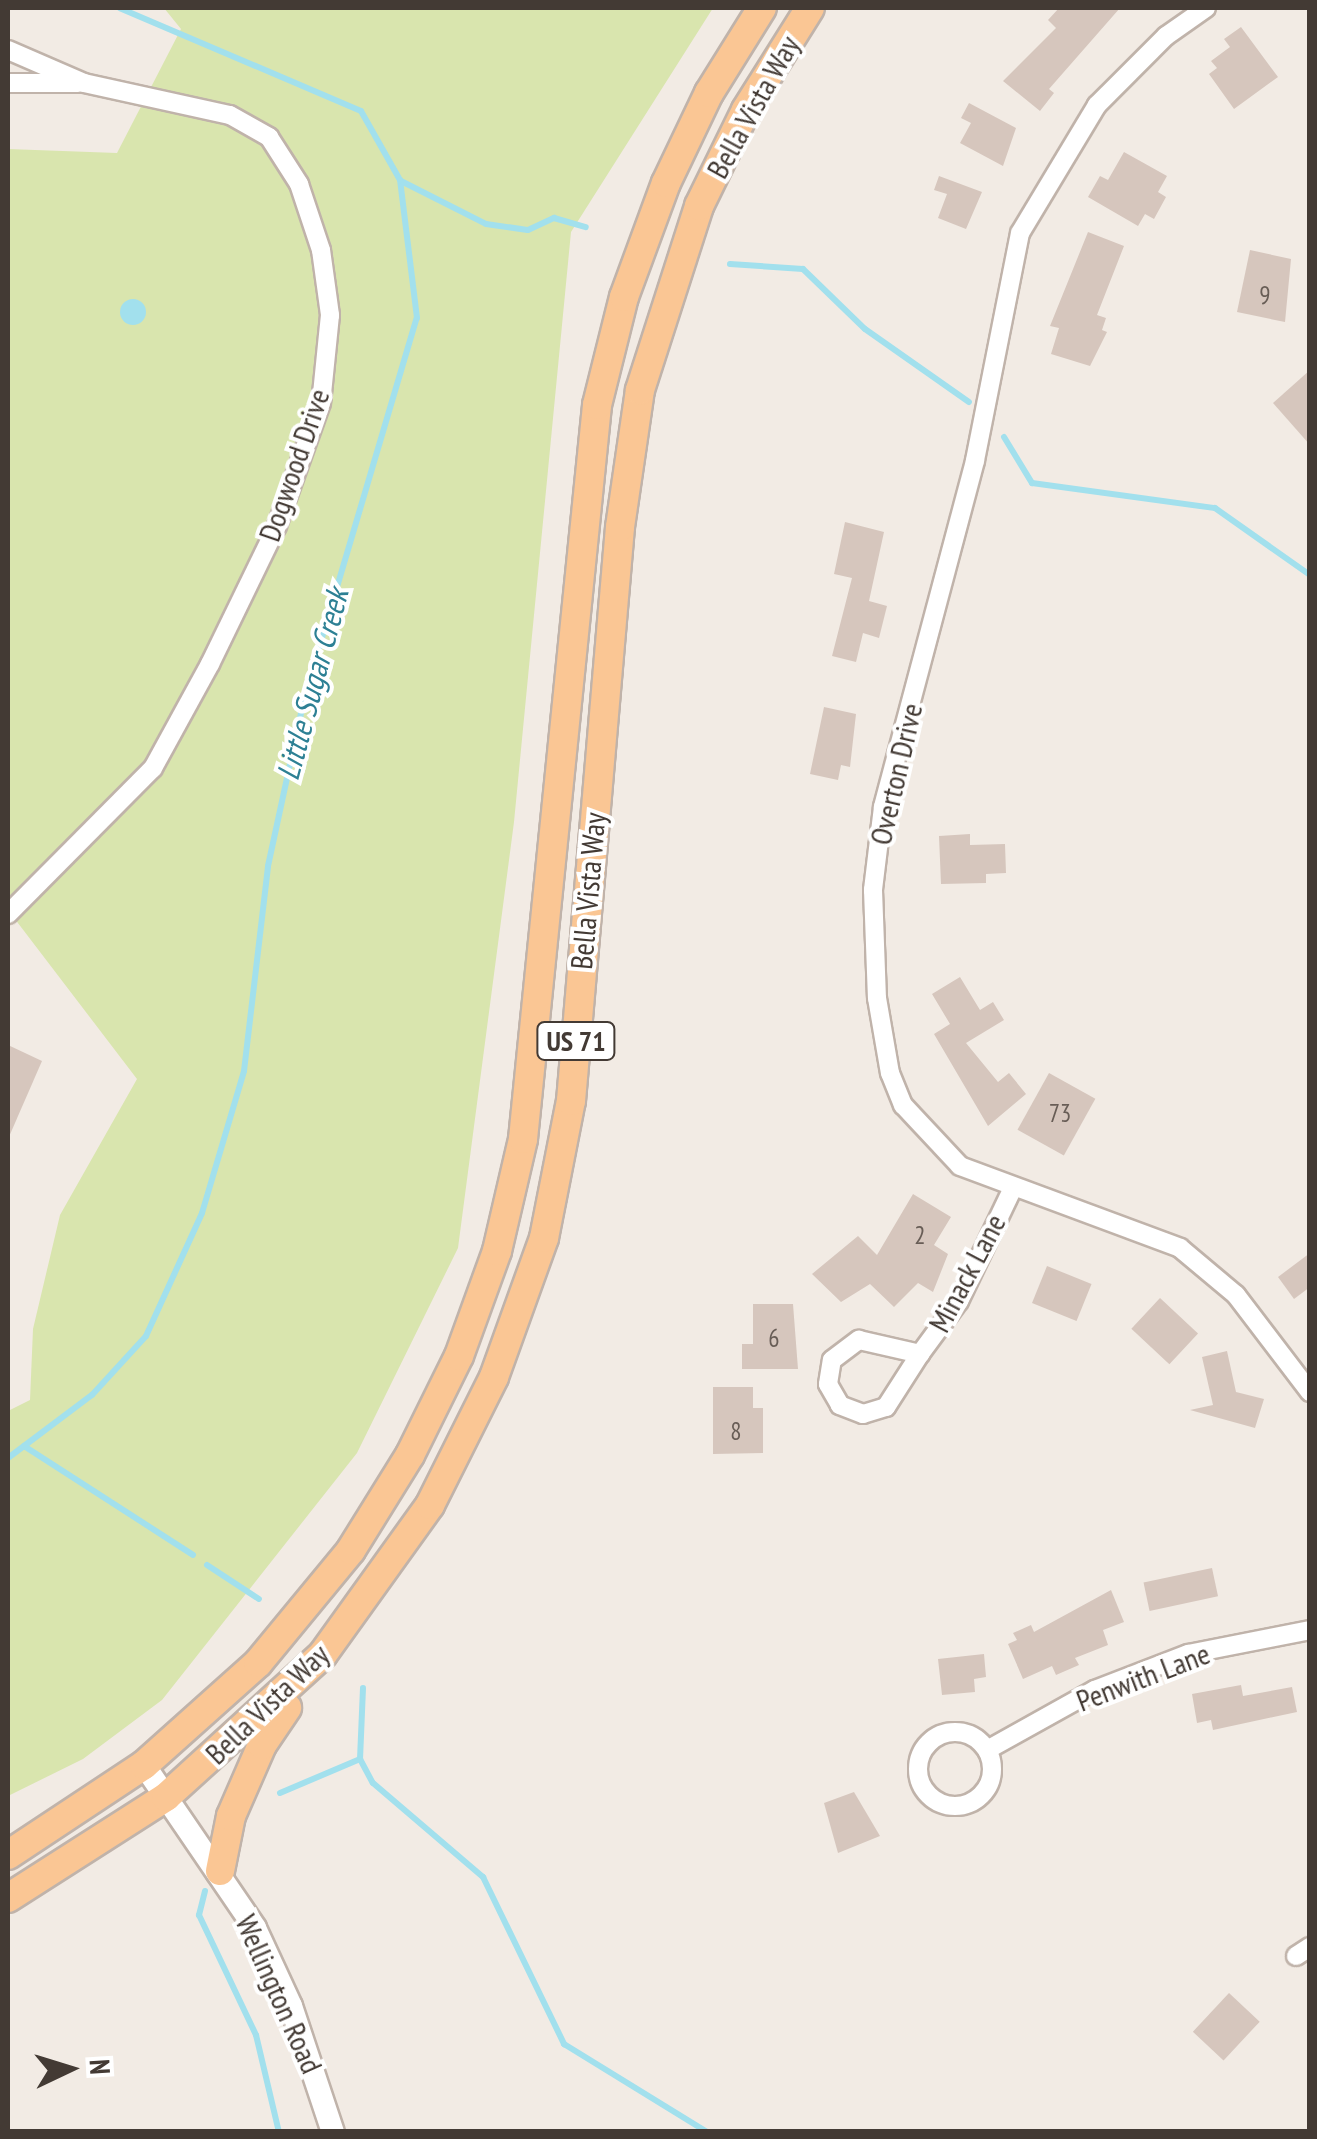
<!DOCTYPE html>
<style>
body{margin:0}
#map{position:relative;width:1317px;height:2139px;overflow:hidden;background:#f2ebe4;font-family:"PT Sans Narrow",sans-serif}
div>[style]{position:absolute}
.green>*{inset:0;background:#d9e5ae}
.water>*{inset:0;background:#a2e0ed}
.round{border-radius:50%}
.stream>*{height:6px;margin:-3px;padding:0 3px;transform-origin:3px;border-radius:3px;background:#a2e0ed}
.building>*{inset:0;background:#d6c6bd;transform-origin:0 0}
.roads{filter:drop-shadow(2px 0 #c0b3aa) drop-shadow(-2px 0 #c0b3aa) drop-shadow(0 2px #c0b3aa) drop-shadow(0 -2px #c0b3aa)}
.minor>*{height:18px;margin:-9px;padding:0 9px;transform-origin:9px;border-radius:9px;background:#fff}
.minor>.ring{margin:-9px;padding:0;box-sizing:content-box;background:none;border:18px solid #fff;border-radius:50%}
.tertiary>*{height:22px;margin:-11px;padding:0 11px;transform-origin:11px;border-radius:11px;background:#fff}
.primary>*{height:28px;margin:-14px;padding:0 14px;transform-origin:14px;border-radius:14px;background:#fac694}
span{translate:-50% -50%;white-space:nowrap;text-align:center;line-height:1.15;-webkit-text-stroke:8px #fff;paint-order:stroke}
.number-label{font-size:25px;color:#685d56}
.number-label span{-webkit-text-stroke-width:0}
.shield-label span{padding:2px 8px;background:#fff;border:2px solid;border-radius:8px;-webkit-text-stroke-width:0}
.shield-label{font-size:28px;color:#433a34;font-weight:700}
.street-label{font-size:30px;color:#433a34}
.water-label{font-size:32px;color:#2d8094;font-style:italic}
.frame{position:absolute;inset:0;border:10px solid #433a34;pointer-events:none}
.north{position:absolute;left:20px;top:2019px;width:100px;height:100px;-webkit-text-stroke:8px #fff;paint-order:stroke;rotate:86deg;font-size:28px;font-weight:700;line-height:40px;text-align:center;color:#433a34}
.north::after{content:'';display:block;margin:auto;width:35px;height:45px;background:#433a34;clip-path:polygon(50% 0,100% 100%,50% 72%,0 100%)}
</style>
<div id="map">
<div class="green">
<div style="clip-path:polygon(164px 8px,713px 8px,571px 232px,514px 822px,458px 1248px,357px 1453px,162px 1700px,83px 1759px,8px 1796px,8px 1411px,30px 1400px,33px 1329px,60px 1215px,137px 1079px,8px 910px,8px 149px,117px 153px,181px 29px)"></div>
</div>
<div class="water">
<div class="round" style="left:120px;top:299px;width:26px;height:26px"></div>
</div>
<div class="stream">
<div style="left:401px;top:181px;width:95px;rotate:26.8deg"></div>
<div style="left:486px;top:224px;width:42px;rotate:8.1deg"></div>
<div style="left:528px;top:230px;width:29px;rotate:-25deg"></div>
<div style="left:554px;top:218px;width:33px;rotate:16deg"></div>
<div style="left:730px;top:264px;width:73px;rotate:3.9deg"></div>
<div style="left:803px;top:269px;width:86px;rotate:44.1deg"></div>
<div style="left:865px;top:329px;width:127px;rotate:35.1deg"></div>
<div style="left:1004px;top:437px;width:54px;rotate:58.7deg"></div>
<div style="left:1032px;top:483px;width:185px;rotate:7.8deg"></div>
<div style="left:1215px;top:508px;width:116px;rotate:35.2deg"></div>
<div style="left:24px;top:1446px;width:201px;rotate:32.8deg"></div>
<div style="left:8px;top:1458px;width:105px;rotate:-36.9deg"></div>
<div style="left:92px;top:1395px;width:80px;rotate:-47.5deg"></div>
<div style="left:146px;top:1336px;width:135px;rotate:-65.5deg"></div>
<div style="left:202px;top:1213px;width:148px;rotate:-73.5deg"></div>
<div style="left:244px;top:1071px;width:206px;rotate:-83.3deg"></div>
<div style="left:268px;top:866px;width:175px;rotate:-77.8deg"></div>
<div style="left:305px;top:695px;width:393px;rotate:-73.5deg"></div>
<div style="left:417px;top:318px;width:139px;rotate:-97deg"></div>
<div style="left:400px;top:180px;width:79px;rotate:-119.5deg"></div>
<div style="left:361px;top:111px;width:262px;rotate:-156.9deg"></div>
<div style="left:207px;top:1565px;width:62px;rotate:33.2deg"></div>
<div style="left:363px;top:1688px;width:71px;rotate:92.4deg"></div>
<div style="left:360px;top:1759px;width:27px;rotate:62deg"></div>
<div style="left:373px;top:1783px;width:145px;rotate:40.5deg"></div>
<div style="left:483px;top:1877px;width:186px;rotate:64.1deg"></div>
<div style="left:564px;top:2044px;width:168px;rotate:31.6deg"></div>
<div style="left:280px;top:1793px;width:87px;rotate:-23deg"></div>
<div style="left:205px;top:1891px;width:25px;rotate:104deg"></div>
<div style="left:199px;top:1915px;width:133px;rotate:64.6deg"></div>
<div style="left:256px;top:2035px;width:100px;rotate:76.7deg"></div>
</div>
<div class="building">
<div style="clip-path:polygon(1059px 8px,1120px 8px,1049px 89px,1054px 93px,1040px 111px,1003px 81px,1056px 28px,1048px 20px)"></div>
<div style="clip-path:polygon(1241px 27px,1278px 77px,1234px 109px,1209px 74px,1217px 68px,1211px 61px,1230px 47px,1224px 39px)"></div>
<div style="clip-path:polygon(969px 103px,1016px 128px,1003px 166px,960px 143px,971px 123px,961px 118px)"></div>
<div style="clip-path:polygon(1124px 152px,1167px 176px,1158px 192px,1166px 197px,1154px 219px,1145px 214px,1138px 226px,1088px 197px,1100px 176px,1108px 180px)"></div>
<div style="clip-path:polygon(939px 176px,982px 192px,966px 229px,938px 218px,947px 194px,934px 190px)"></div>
<div style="clip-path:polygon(1088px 232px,1124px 246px,1097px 315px,1106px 318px,1102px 330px,1107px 332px,1090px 366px,1051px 354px,1059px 328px,1050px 326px)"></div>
<div style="clip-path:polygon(1250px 250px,1291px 259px,1285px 322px,1237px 312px)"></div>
<div style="clip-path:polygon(1310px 370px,1310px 445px,1273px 403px)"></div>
<div style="clip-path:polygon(845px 522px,884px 532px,869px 601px,887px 606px,879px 638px,863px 633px,856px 662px,832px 656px,852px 578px,834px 574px)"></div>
<div style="clip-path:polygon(824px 707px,856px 714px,850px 767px,841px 765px,838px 780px,810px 774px)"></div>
<div style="clip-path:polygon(970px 834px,970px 845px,1005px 844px,1006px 873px,986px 874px,986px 883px,941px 884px,939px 836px)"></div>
<div style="clip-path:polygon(960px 977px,980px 1010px,993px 1002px,1004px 1020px,966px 1043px,998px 1082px,1009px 1073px,1026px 1094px,988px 1126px,934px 1034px,950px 1024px,932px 994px)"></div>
<div style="clip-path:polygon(8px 1045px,42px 1061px,8px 1139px)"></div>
<div style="left:1049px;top:1073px;width:53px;height:65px;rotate:29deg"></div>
<div style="clip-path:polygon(913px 1194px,951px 1217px,934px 1245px,948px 1254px,933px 1292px,918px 1283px,894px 1307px,870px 1284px,841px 1302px,812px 1274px,858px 1236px,877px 1255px)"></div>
<div style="clip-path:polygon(1310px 1253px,1310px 1287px,1294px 1299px,1278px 1277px)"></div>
<div style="left:1047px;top:1266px;width:48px;height:40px;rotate:22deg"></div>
<div style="left:1160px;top:1298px;width:52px;height:42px;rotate:43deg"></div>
<div style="clip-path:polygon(753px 1304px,793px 1304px,798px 1369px,742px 1369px,742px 1344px,753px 1344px)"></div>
<div style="clip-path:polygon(1227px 1351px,1236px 1392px,1264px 1399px,1255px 1428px,1190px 1410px,1213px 1405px,1202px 1357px)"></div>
<div style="clip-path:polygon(713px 1387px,753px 1387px,753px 1408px,763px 1408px,763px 1453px,713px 1454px)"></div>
<div style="left:1212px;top:1568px;width:29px;height:70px;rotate:78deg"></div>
<div style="clip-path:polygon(1111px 1590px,1124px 1622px,1103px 1630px,1108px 1645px,1075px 1658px,1079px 1665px,1056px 1675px,1052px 1666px,1023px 1679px,1008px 1644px,1017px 1640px,1013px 1633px,1031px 1625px,1034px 1632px)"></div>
<div style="clip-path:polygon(984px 1654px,986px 1677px,974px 1679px,975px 1692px,942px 1695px,938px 1659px)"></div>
<div style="clip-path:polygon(1241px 1685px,1243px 1696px,1292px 1687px,1297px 1712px,1213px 1730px,1211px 1720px,1197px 1723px,1192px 1694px)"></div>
<div style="clip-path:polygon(854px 1792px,880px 1836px,838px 1853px,824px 1803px)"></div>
<div style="left:1229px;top:1993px;width:42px;height:53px;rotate:43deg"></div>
</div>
<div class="roads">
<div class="minor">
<div style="left:1206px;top:8px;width:49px;rotate:145deg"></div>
<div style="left:1166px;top:36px;width:98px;rotate:135deg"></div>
<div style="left:1097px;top:105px;width:149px;rotate:121deg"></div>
<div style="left:1020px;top:233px;width:232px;rotate:101.2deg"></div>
<div style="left:975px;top:461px;width:358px;rotate:104.9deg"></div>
<div style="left:883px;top:807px;width:84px;rotate:96.9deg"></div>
<div style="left:873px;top:890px;width:108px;rotate:87.9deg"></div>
<div style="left:877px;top:998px;width:76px;rotate:80.2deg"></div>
<div style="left:890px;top:1073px;width:35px;rotate:68deg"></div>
<div style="left:903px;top:1105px;width:83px;rotate:46.9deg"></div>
<div style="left:960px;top:1166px;width:235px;rotate:20.4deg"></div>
<div style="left:1180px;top:1248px;width:73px;rotate:40deg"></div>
<div style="left:1236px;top:1295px;width:122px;rotate:52.7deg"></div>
<div style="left:8px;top:50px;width:83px;rotate:23.5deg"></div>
<div style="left:84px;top:83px;width:149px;rotate:12.4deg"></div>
<div style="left:230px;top:115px;width:45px;rotate:29.4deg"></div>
<div style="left:269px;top:137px;width:56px;rotate:57.4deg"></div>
<div style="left:299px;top:184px;width:70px;rotate:71.6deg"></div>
<div style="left:321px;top:250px;width:66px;rotate:82.1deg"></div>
<div style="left:330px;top:315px;width:88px;rotate:95.8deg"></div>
<div style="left:321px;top:403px;width:131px;rotate:109.7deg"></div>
<div style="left:277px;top:526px;width:153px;rotate:115.9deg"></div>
<div style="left:210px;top:664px;width:119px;rotate:118.7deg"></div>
<div style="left:153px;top:768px;width:206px;rotate:134.8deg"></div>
<div style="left:8px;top:83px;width:70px"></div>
<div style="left:859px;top:1340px;width:63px;rotate:12.9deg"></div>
<div style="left:920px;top:1354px;width:63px;rotate:122.7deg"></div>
<div style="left:886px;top:1407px;width:24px;rotate:163deg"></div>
<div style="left:863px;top:1414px;width:25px;rotate:-159deg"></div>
<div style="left:840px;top:1405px;width:24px;rotate:-120deg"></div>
<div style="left:828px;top:1384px;width:24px;rotate:-81deg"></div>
<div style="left:832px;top:1360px;width:34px;rotate:-37deg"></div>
<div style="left:920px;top:1354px;width:66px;rotate:-53.7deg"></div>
<div style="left:959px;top:1301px;width:123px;rotate:-64.5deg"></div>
<div class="ring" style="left:918px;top:1732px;width:56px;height:56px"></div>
<div style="left:987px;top:1750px;width:124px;rotate:-29.1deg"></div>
<div style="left:1095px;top:1690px;width:100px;rotate:-21.2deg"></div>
<div style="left:1188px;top:1654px;width:124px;rotate:-11.1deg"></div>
<div style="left:1296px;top:1956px;width:17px;rotate:-33deg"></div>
</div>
<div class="tertiary">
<div style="left:144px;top:1765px;width:197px;rotate:55.7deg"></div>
<div style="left:255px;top:1928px;width:86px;rotate:65.2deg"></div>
<div style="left:291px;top:2006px;width:133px;rotate:71.6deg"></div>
</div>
<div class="primary">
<div style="left:8px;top:1855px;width:163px;rotate:-33.5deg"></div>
<div style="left:144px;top:1765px;width:153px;rotate:-41.8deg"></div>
<div style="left:258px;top:1663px;width:146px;rotate:-50.5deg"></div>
<div style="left:351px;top:1550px;width:112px;rotate:-58.2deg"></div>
<div style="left:410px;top:1455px;width:110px;rotate:-63.7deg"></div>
<div style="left:459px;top:1356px;width:112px;rotate:-70.1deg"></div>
<div style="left:497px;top:1251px;width:115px;rotate:-76.9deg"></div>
<div style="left:523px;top:1139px;width:738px;rotate:-84.24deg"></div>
<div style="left:597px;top:405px;width:111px;rotate:-76deg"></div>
<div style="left:624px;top:297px;width:121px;rotate:-69.8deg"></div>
<div style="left:666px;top:183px;width:100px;rotate:-64.5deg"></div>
<div style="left:709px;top:93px;width:100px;rotate:-58.1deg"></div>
<div style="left:220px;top:1871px;width:56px;rotate:-78.7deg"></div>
<div style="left:231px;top:1816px;width:77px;rotate:-66.4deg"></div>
<div style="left:262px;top:1745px;width:45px;rotate:-56deg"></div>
<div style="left:8px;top:1898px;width:188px;rotate:-32.6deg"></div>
<div style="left:166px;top:1797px;width:212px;rotate:-42.3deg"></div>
<div style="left:323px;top:1654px;width:183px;rotate:-54.3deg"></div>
<div style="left:430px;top:1505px;width:143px;rotate:-63.4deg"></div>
<div style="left:494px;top:1377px;width:148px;rotate:-70.2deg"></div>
<div style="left:544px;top:1238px;width:140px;rotate:-78.9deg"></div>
<div style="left:571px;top:1101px;width:576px;rotate:-85.12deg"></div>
<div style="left:620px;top:527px;width:138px;rotate:-81.7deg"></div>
<div style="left:640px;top:390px;width:193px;rotate:-72.2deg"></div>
<div style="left:699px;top:206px;width:107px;rotate:-63.9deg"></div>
<div style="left:746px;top:110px;width:120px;rotate:-57.9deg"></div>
</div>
</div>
<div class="number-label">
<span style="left:1265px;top:295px">9</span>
<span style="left:1060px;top:1113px">73</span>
<span style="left:920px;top:1235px">2</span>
<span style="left:774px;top:1338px">6</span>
<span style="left:736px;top:1431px">8</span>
</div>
<div class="shield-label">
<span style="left:576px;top:1041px">US 71</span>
</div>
<div class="street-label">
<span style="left:753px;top:107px;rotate:-61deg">Bella Vista Way</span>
<span style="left:294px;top:465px;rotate:-71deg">Dogwood Drive</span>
<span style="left:896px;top:774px;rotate:-77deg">Overton Drive</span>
<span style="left:588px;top:891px;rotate:-85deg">Bella Vista Way</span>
<span style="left:967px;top:1273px;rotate:-62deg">Minack Lane</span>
<span style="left:1143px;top:1677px;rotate:-21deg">Penwith Lane</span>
<span style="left:267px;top:1704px;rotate:-44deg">Bella Vista Way</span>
<span style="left:279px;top:1994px;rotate:66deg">Wellington Road</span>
</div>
<div class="water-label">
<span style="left:312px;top:684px;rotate:-75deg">Little Sugar Creek</span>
</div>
<div class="frame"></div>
<div class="north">N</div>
</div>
